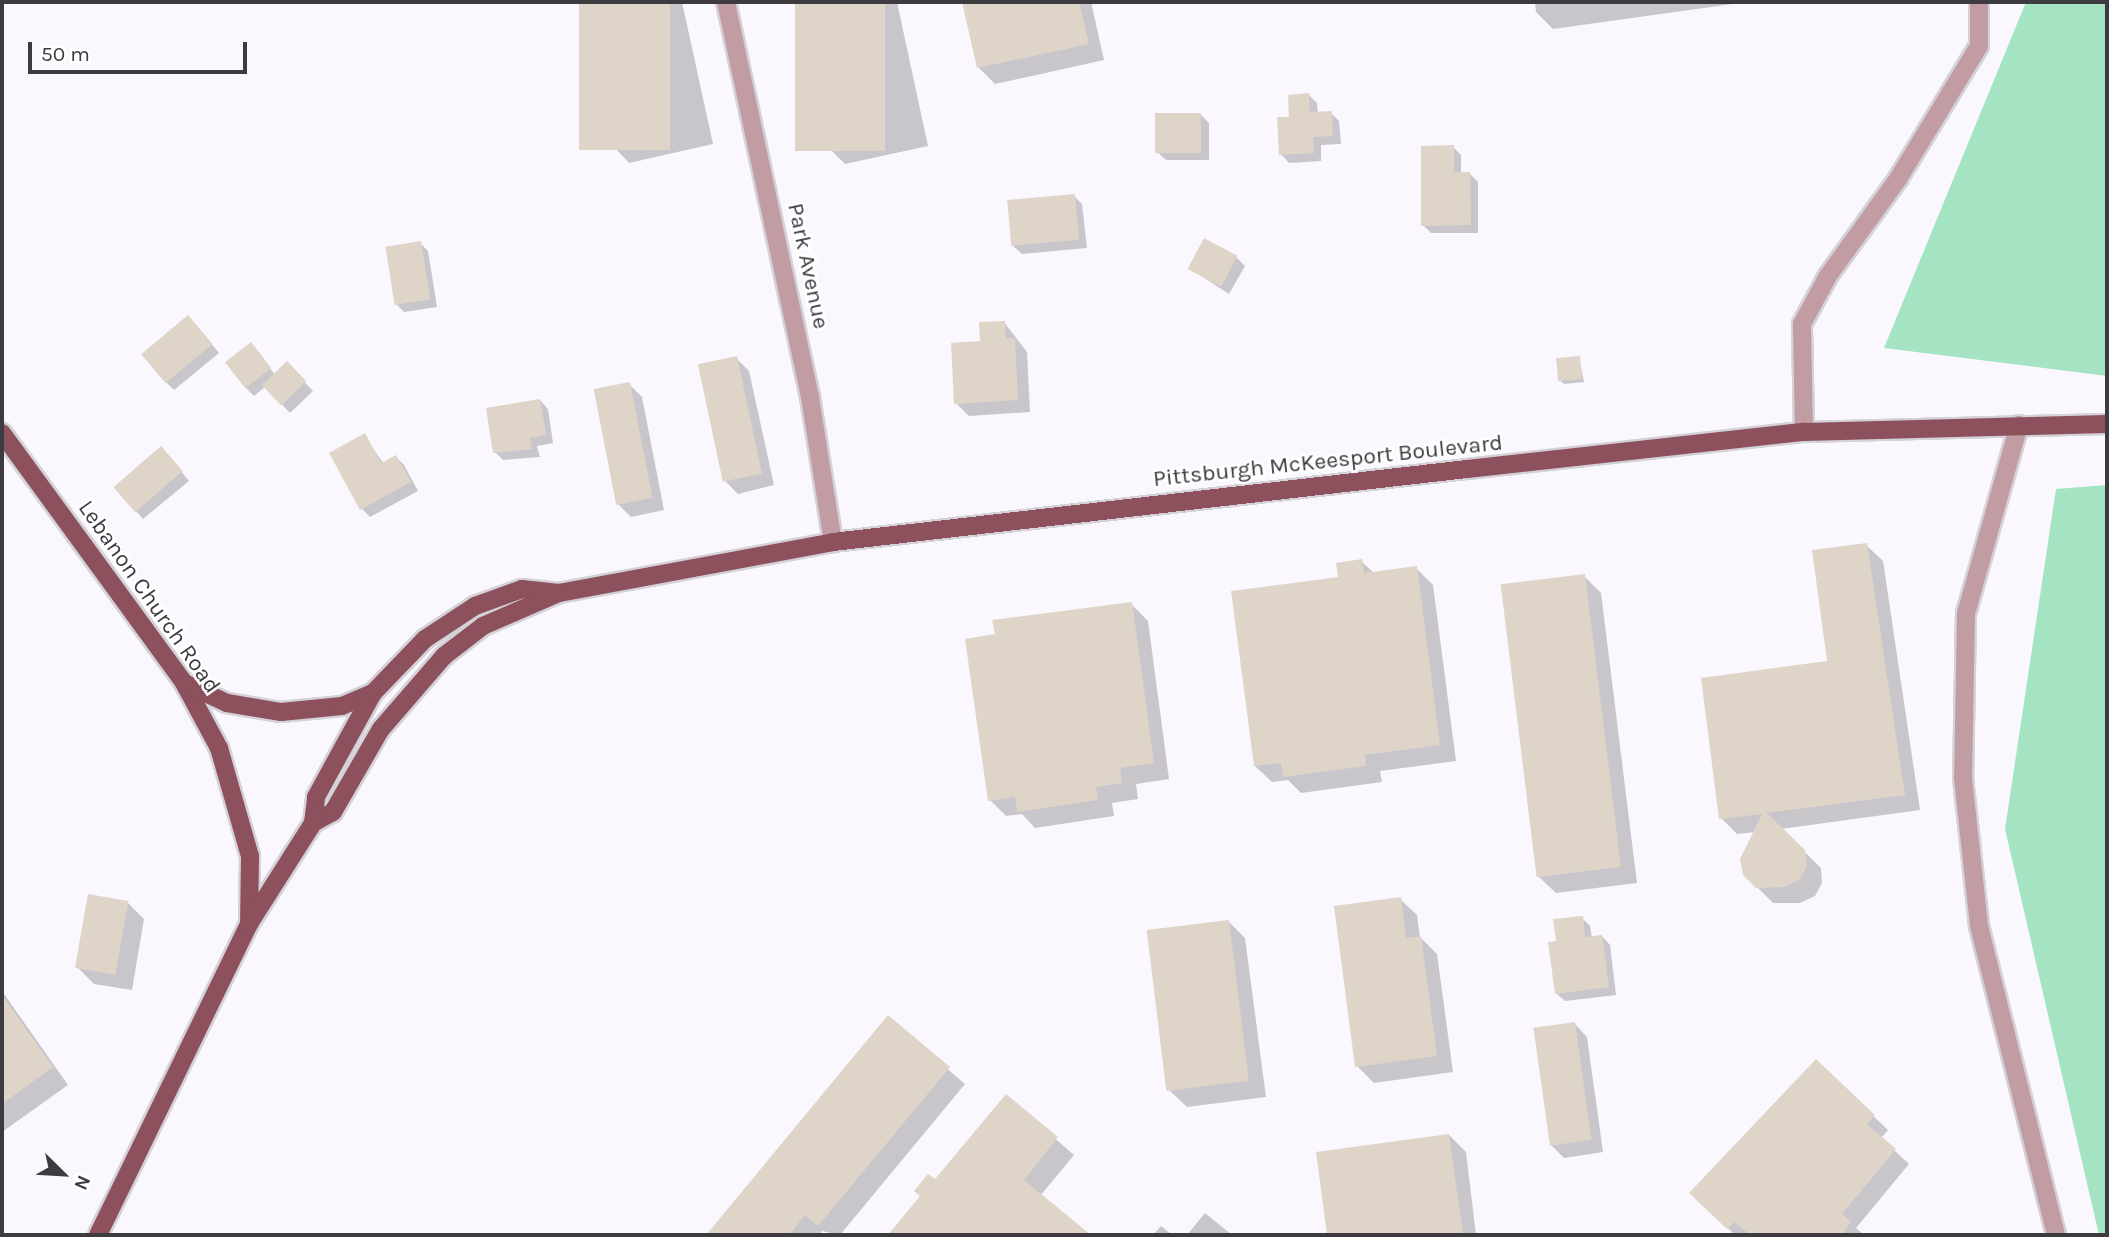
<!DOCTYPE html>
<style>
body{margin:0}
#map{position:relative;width:2109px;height:1237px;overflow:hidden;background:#faf8fe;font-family:Karla,sans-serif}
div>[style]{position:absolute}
.green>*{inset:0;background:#a4e4c3}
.shadow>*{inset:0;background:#0003}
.building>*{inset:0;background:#ded5c8;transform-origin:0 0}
.roads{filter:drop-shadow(2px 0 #d4d2d8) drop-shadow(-2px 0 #d4d2d8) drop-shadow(0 2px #d4d2d8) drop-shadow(0 -2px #d4d2d8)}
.minor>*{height:18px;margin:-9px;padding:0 9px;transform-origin:9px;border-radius:9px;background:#c19da3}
.major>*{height:18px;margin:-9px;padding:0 9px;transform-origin:9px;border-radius:9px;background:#8c515d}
span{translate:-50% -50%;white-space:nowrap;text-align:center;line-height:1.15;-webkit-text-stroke:5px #fff;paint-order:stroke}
.street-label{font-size:23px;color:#3d3a40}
.frame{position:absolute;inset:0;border:4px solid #3d3a40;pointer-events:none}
.north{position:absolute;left:28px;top:1139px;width:70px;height:70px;-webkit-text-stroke:5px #fff;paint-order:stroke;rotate:114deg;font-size:19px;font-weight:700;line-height:28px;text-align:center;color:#3d3a40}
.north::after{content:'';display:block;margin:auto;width:24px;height:32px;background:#3d3a40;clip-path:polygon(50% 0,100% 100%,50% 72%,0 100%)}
.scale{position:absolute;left:28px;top:42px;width:219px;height:32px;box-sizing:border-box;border:4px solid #3d3a40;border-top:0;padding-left:9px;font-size:21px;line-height:24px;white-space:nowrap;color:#3d3a40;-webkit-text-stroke:5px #fff;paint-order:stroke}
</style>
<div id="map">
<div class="green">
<div style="clip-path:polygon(2026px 2px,2107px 2px,2107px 376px,1884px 348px)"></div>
<div style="clip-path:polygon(2107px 485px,2107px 1235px,2099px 1235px,2005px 829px,2056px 489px)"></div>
</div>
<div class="shadow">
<div style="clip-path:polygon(581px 2px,682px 2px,713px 144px,629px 163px,613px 146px)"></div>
<div style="clip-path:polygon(797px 2px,897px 2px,928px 146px,845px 164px,828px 147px)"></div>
<div style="clip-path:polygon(964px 2px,1091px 2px,1104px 60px,995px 84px,978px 67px)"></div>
<div style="clip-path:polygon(1535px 2px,1747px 2px,1553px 29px,1536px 12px)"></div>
<div style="clip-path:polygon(1309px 95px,1317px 103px,1318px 113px,1331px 113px,1339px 121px,1341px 144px,1321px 145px,1321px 161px,1289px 163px,1281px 154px,1291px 119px)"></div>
<div style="clip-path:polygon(1200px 114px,1209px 123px,1209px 160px,1166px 160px,1157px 152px)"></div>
<div style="clip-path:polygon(1453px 147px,1461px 155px,1461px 174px,1470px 174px,1478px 182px,1478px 233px,1431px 233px,1423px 225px)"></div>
<div style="clip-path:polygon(1074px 196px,1082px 204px,1087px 248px,1022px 254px,1013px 246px)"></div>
<div style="clip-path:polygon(420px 243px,428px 251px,437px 307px,404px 312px,396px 304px)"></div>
<div style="clip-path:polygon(1237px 258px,1245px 266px,1229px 294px,1189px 268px)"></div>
<div style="clip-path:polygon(1004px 322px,1027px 352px,1030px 412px,969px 416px,956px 403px,982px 343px)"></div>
<div style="clip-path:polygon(196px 325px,219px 353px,174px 390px,166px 382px)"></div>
<div style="clip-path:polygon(259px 353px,275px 375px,287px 364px,313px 391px,290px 413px,265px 387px,254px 396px,246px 388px)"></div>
<div style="clip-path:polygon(1579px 357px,1584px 382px,1564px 384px,1560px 380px)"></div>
<div style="clip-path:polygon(736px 358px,749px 371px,774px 485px,738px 494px,725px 481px)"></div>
<div style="clip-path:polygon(629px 384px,642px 397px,664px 510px,631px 517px,618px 504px)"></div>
<div style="clip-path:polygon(540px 400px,548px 409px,553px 443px,537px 446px,540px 457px,503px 460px,495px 452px)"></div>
<div style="clip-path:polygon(364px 436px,384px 464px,396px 457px,404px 465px,418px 491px,370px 517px,362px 509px)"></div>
<div style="clip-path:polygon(169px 456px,189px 481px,143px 519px,115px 487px)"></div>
<div style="clip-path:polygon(1866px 545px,1883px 561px,1920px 810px,1781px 829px,1821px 868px,1822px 883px,1815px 896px,1800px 903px,1773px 903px,1745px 875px,1755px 832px,1737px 834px,1721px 818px,1829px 662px)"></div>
<div style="clip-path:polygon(1361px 561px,1374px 573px,1416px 568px,1433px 585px,1456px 761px,1380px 771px,1382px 782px,1301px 793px,1288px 780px,1272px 782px,1255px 766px,1339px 579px)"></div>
<div style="clip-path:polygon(1584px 576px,1601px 593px,1637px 883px,1556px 893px,1539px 877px)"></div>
<div style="clip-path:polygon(1131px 604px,1148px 621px,1169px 779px,1136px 784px,1138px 799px,1112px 803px,1114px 816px,1035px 828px,1022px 814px,1006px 816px,990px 800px)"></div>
<div style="clip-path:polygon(1400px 899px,1417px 915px,1420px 937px,1437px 954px,1453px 1072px,1374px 1083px,1357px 1066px)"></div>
<div style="clip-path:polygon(127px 902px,144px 919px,132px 990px,94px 984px,77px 967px)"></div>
<div style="clip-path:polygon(1582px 918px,1590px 926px,1592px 938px,1602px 936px,1610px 945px,1616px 995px,1565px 1001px,1556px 993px,1558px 942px)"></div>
<div style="clip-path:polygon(1228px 921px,1245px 938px,1266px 1097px,1187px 1107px,1170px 1091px)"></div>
<div style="clip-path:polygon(2px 991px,68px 1085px,2px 1132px)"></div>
<div style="clip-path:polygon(888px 1018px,965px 1084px,840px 1235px,822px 1231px,819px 1235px,708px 1235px)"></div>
<div style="clip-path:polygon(1575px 1024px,1587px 1037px,1603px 1152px,1564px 1158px,1551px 1145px)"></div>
<div style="clip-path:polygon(1816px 1061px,1888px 1130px,1881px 1138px,1909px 1164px,1856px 1228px,1864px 1235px,1735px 1235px,1706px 1208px)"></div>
<div style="clip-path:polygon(1006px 1096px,1074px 1155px,1040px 1196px,1088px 1235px,891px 1235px)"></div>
<div style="clip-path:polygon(1449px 1135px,1466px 1152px,1476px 1235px,1329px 1235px,1318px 1153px)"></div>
<div style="clip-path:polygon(1205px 1213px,1232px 1235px,1187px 1235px)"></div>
<div style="clip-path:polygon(1161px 1226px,1172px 1235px,1153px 1235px)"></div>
</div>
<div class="building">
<div style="left:579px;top:2px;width:91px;height:148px"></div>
<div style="left:795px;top:2px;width:90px;height:149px"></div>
<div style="clip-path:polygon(962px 2px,1079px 2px,1089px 44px,977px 68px)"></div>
<div style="clip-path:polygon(1309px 93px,1310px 112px,1332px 111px,1333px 136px,1313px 137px,1314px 153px,1279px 155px,1277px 117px,1289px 117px,1288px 95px)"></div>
<div style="left:1155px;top:113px;width:46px;height:40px"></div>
<div style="clip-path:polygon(1454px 145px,1454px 172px,1470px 172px,1471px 225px,1421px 226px,1421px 146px)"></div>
<div style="left:1075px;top:194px;width:46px;height:68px;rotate:85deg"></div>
<div style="left:1204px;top:238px;width:38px;height:35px;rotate:28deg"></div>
<div style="left:421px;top:241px;width:59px;height:36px;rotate:81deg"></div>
<div style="left:188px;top:315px;width:38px;height:61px;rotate:50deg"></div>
<div style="clip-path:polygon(1005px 321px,1006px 338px,1015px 338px,1018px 400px,954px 404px,951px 343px,980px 341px,979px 322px)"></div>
<div style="left:251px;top:342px;width:33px;height:33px;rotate:52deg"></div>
<div style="left:737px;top:356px;width:120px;height:40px;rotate:78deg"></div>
<div style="left:1580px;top:356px;width:23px;height:24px;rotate:85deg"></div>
<div style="left:287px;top:361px;width:28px;height:35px;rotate:46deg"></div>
<div style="left:630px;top:382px;width:118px;height:37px;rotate:79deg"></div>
<div style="clip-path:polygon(540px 399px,546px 435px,530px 438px,532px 449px,493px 453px,486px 408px)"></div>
<div style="clip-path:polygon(365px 433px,381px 463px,396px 455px,411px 482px,360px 510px,329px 453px)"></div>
<div style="left:161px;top:446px;width:33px;height:63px;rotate:49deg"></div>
<div style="clip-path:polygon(1867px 543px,1905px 795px,1767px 813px,1805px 850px,1807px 866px,1799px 880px,1784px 887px,1756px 888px,1743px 875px,1740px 859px,1762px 814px,1719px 819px,1701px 678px,1827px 661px,1812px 550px)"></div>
<div style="clip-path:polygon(1362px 559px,1364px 573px,1417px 566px,1440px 745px,1365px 755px,1366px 766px,1283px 777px,1281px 763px,1254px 766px,1231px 591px,1338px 577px,1336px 563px)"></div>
<div style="left:1585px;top:574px;width:295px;height:85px;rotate:83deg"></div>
<div style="clip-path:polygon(1132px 602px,1154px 763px,1120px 768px,1122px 783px,1096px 787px,1098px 800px,1017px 812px,1015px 797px,988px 801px,965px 639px,995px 634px,992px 620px)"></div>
<div style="left:88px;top:894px;width:41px;height:75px;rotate:10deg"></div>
<div style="clip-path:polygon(1401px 897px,1406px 938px,1421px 936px,1437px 1056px,1355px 1067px,1334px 906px)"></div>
<div style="clip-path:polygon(1583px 916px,1585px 937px,1602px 935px,1609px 987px,1555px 994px,1548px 942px,1556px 941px,1553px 919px)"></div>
<div style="left:1229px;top:920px;width:162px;height:83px;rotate:83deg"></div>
<div style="clip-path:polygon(2px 995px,53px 1067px,2px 1104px)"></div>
<div style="clip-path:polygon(888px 1015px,950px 1067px,818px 1226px,805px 1215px,789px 1235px,706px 1235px)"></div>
<div style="left:1575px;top:1022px;width:119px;height:42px;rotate:82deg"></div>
<div style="clip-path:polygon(1816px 1059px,1875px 1115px,1867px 1124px,1896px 1149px,1842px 1214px,1851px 1222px,1842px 1235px,1750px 1235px,1735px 1222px,1727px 1229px,1689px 1193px)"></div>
<div style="clip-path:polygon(1006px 1094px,1058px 1137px,1024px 1180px,1091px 1235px,888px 1235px,920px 1196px,914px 1191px,928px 1174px,935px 1179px)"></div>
<div style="clip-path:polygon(1449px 1134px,1463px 1235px,1327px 1235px,1316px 1152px)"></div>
</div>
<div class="roads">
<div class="minor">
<div style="left:726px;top:2px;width:404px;rotate:78deg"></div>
<div style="left:810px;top:397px;width:147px;rotate:81deg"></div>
<div style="left:2019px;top:425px;width:195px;rotate:105.7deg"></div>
<div style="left:1966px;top:613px;width:165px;rotate:91deg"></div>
<div style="left:1963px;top:778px;width:149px;rotate:83.8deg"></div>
<div style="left:1979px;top:926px;width:318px;rotate:76deg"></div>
<div style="left:1804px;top:432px;width:108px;rotate:-91.1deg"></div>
<div style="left:1802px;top:324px;width:55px;rotate:-61.6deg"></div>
<div style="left:1828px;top:276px;width:120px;rotate:-54.2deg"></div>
<div style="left:1898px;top:179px;width:156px;rotate:-58.7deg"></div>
<div style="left:1979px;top:46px;width:44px;rotate:-90deg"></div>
</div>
<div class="major">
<div style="left:2px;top:433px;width:309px;rotate:53.9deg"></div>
<div style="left:184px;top:683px;width:74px;rotate:61.7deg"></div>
<div style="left:219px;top:748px;width:112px;rotate:74deg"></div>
<div style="left:250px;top:856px;width:68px;rotate:90.8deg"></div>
<div style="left:184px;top:683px;width:47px;rotate:24.9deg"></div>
<div style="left:227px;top:703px;width:55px;rotate:9.5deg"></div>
<div style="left:281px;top:712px;width:61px;rotate:-5.6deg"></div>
<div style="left:342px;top:706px;width:34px;rotate:-23deg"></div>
<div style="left:313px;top:823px;width:23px;rotate:-29deg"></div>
<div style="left:333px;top:812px;width:96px;rotate:-60deg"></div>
<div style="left:381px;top:729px;width:96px;rotate:-49.2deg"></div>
<div style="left:444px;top:656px;width:49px;rotate:-37.6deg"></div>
<div style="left:483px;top:626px;width:83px;rotate:-23.5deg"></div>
<div style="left:559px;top:593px;width:279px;rotate:-10.5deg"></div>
<div style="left:833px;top:542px;width:638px;rotate:-6.57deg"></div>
<div style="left:1467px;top:469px;width:339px;rotate:-6.3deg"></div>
<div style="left:1804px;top:432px;width:303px;rotate:-1.5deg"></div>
<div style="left:98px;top:1235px;width:346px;rotate:-64.1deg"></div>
<div style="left:249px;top:924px;width:120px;rotate:-57.6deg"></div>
<div style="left:313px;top:823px;width:26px;rotate:-83deg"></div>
<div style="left:316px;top:797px;width:119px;rotate:-61.3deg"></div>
<div style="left:373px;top:693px;width:75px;rotate:-46.1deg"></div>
<div style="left:425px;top:639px;width:60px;rotate:-33.4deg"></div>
<div style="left:475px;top:606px;width:50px;rotate:-19.9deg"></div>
<div style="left:522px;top:589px;width:37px;rotate:6deg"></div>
</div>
</div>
<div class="street-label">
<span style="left:808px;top:266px;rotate:78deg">Park Avenue</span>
<span style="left:1328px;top:461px;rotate:-6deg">Pittsburgh McKeesport Boulevard</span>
<span style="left:149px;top:597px;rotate:55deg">Lebanon Church Road</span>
</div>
<div class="frame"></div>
<div class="north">N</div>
<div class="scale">50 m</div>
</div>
